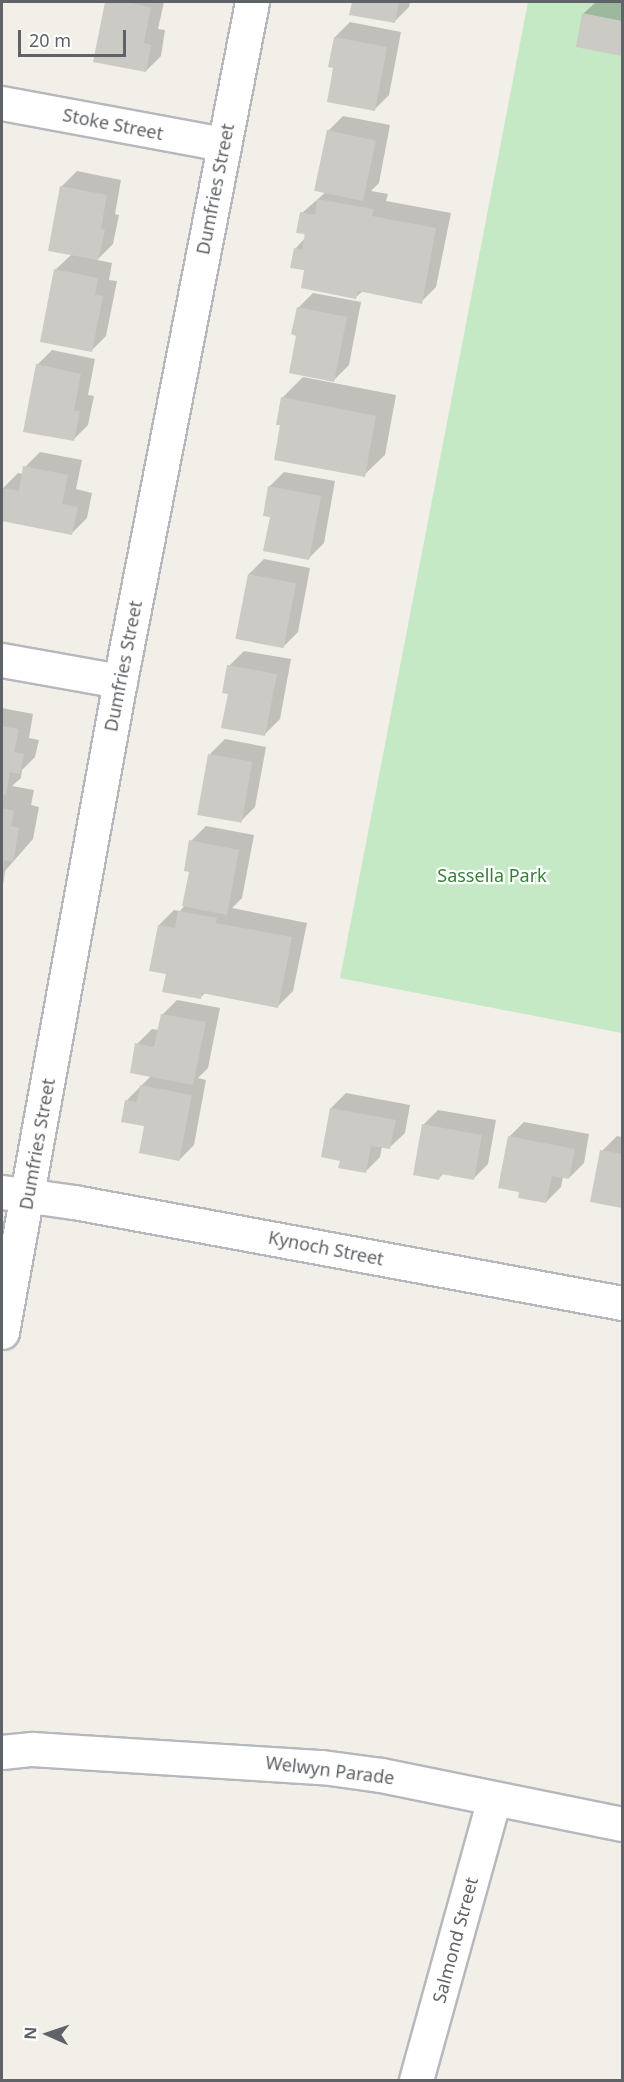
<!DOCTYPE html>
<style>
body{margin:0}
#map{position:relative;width:624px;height:2082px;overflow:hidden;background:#f1efe8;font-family:"Noto Sans",sans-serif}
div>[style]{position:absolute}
.green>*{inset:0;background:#c5e8c5}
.shadow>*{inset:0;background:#0003}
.building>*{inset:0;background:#cccac5;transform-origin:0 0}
.roads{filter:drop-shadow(2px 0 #b5b8bc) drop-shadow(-2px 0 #b5b8bc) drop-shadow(0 2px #b5b8bc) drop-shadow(0 -2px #b5b8bc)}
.street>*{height:33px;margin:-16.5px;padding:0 16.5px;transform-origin:16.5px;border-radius:16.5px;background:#fff}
span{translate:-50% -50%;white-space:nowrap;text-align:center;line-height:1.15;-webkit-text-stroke:4.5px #fff;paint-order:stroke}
.street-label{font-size:18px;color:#5f6368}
.park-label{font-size:18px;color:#348238}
.frame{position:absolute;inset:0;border:3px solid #5f6368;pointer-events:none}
.north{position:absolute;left:18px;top:2004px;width:60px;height:60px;-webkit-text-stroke:4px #fff;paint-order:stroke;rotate:273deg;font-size:16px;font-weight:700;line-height:24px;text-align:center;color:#5f6368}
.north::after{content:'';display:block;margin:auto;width:21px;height:27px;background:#5f6368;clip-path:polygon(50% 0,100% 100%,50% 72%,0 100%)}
.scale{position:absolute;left:18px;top:30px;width:108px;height:27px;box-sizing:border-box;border:3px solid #5f6368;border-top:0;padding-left:8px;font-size:18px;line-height:21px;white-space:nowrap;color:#5f6368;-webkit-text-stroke:4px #fff;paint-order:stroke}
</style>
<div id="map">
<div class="green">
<div style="clip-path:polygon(528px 2px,622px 2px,622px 1033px,340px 978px)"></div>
</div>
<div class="shadow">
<div style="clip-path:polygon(106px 2px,164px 2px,158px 29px,165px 30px,161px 56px,146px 71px,95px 61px)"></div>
<div style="clip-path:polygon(353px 2px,410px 2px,409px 7px,394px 22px,351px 13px)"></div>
<div style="clip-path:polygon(596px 2px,622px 3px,622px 55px,578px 45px,584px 13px)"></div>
<div style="clip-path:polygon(350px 22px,401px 32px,389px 95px,374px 110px,335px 66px,335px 37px)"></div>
<div style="clip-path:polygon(343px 116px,390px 125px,379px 183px,371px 191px,388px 194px,386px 201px,451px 213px,436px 287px,421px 302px,363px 291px,356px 297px,306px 269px,295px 249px,305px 238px,302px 213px,327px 191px,328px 131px)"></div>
<div style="clip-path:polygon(77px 171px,121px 180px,115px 214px,119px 215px,113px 244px,97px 260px,112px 263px,109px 280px,117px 281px,106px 336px,91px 351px,55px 270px,72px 254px,50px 249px,62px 186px)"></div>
<div style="clip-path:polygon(313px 293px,361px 302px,349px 365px,334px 380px,298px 335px,298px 308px)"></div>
<div style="clip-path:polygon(52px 350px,95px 359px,88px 395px,94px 396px,88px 425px,73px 440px,37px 365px)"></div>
<div style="clip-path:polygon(303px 377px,396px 395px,385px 455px,364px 475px,282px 424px,282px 398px)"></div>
<div style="clip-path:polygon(40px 452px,82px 460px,76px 489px,92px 493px,87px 518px,72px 533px,2px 519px,3px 488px,18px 473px,23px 474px,25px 467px)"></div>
<div style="clip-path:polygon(284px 472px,335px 481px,324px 543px,309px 558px,272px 516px,269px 487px)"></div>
<div style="clip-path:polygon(264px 559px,310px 568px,298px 632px,283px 647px,249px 574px)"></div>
<div style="clip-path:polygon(244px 651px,291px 659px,280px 719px,265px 734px,229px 693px,229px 666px)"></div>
<div style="clip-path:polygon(2px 708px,33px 714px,29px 738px,39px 740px,35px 757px,22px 770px,21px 778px,12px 786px,34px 790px,31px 805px,39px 807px,33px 839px,5px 871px,2px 892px)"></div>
<div style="clip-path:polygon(225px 739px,266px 747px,255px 807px,240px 822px,210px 754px)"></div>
<div style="clip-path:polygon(206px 826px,254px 835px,242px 898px,232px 908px,307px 923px,293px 991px,278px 1006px,206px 992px,200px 998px,167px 973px,159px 925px,174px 910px,180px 911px,185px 905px,191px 871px,191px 841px)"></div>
<div style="clip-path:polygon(177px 1000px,220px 1008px,208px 1068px,198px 1078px,206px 1080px,194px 1145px,179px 1160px,127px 1100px,152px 1075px,137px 1044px,152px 1029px,159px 1030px,162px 1015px)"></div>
<div style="clip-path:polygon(346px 1093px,410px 1105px,405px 1133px,389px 1148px,382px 1146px,380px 1157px,365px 1172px,341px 1159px,331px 1108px)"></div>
<div style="clip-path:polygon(438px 1110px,496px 1120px,488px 1164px,473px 1179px,444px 1173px,439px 1178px,423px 1125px)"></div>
<div style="clip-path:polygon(524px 1122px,589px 1134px,584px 1163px,569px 1178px,563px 1177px,561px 1187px,546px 1202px,521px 1191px,509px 1137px)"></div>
<div style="clip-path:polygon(617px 1136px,622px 1137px,621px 1207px,602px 1151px)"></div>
</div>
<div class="building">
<div style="clip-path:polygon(105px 2px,125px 2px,151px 7px,144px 43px,151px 45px,146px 72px,93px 62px)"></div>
<div style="clip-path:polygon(352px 2px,399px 2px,395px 23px,349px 15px)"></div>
<div style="clip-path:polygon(582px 13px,622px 21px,622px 56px,576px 47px)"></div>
<div style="clip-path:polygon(334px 37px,387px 47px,375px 111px,327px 102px,333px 68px,328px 67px)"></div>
<div style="left:327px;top:130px;width:50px;height:62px;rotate:12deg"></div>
<div style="clip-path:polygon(60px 186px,107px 195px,101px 229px,105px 230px,98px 260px,48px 251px)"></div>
<div style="clip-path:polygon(317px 199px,374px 209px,372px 216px,436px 228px,422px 304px,358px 291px,356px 299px,301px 288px,304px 270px,290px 268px,294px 248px,302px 250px,305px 234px,296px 233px,300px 212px,315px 215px)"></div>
<div style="clip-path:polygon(54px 269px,98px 278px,95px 295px,103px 296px,92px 352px,40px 342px)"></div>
<div style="clip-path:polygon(297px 307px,347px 317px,334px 382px,289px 373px,296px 336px,291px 334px)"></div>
<div style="clip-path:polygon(36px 364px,81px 374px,74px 410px,80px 411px,74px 441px,23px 432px)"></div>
<div style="clip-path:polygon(281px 397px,376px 416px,365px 477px,274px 460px,280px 425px,276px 425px)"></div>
<div style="clip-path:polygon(23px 466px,68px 475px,62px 504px,78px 507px,72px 535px,2px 521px,2px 488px,19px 491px)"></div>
<div style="clip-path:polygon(268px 486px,321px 496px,309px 560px,263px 551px,270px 517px,263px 516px)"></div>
<div style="left:248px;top:574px;width:49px;height:66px;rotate:11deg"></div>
<div style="clip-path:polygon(227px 665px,277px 674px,265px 736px,221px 728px,228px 694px,222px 693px)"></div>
<div style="clip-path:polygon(2px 726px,19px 729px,14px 752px,24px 754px,20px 774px,10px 772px,6px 795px,2px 794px)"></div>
<div style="left:208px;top:754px;width:45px;height:62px;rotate:10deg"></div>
<div style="clip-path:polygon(2px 808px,14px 811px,11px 826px,19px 828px,13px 862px,4px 860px,3px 871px)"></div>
<div style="clip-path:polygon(189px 840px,239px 850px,227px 915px,182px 906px,189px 872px,184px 871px)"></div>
<div style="clip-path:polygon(178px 911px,217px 918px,216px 923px,292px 937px,278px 1008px,202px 993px,201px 999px,162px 992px,166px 974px,149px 971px,158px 925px,175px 928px)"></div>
<div style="clip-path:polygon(161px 1014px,206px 1022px,193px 1085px,130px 1073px,135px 1043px,154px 1047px)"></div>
<div style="clip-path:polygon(140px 1085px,192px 1095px,179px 1161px,139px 1153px,144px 1126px,121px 1122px,125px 1100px,137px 1102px)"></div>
<div style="clip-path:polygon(330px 1108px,396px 1120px,390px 1149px,371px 1146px,366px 1173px,338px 1168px,340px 1161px,321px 1157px)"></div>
<div style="clip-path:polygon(422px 1124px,482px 1135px,474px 1180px,441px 1174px,439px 1180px,413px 1175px)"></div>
<div style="clip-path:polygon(508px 1136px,575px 1149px,569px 1179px,552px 1176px,546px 1203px,518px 1198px,519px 1192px,498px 1188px)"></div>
<div style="clip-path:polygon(600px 1150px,622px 1154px,622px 1208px,590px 1202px)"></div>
</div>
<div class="roads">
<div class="street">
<div style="left:2px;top:103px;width:226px;rotate:10.5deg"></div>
<div style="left:2px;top:660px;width:120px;rotate:10.1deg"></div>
<div style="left:2px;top:1192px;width:73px;rotate:7.9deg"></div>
<div style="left:74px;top:1202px;width:557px;rotate:10.44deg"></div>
<div style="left:2px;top:1332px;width:662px;rotate:-79.73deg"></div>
<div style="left:120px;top:681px;width:692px;rotate:-79deg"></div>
<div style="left:2px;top:1752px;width:30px;rotate:-6deg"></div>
<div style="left:32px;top:1749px;width:291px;rotate:3.6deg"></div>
<div style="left:322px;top:1767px;width:60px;rotate:7.7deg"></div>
<div style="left:381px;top:1775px;width:246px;rotate:11.5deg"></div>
<div style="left:416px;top:2080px;width:292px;rotate:-74.5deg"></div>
</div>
</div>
<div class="street-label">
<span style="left:113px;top:124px;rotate:11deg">Stoke Street</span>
<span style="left:215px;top:189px;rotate:-79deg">Dumfries Street</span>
<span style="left:123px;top:666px;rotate:-79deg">Dumfries Street</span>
<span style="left:37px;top:1144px;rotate:-80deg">Dumfries Street</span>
<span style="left:326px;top:1248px;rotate:11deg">Kynoch Street</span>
<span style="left:330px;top:1770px;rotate:7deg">Welwyn Parade</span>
<span style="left:455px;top:1940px;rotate:-75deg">Salmond Street</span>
</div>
<div class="park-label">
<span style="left:492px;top:875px">Sassella Park</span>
</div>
<div class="frame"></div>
<div class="north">N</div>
<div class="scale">20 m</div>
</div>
